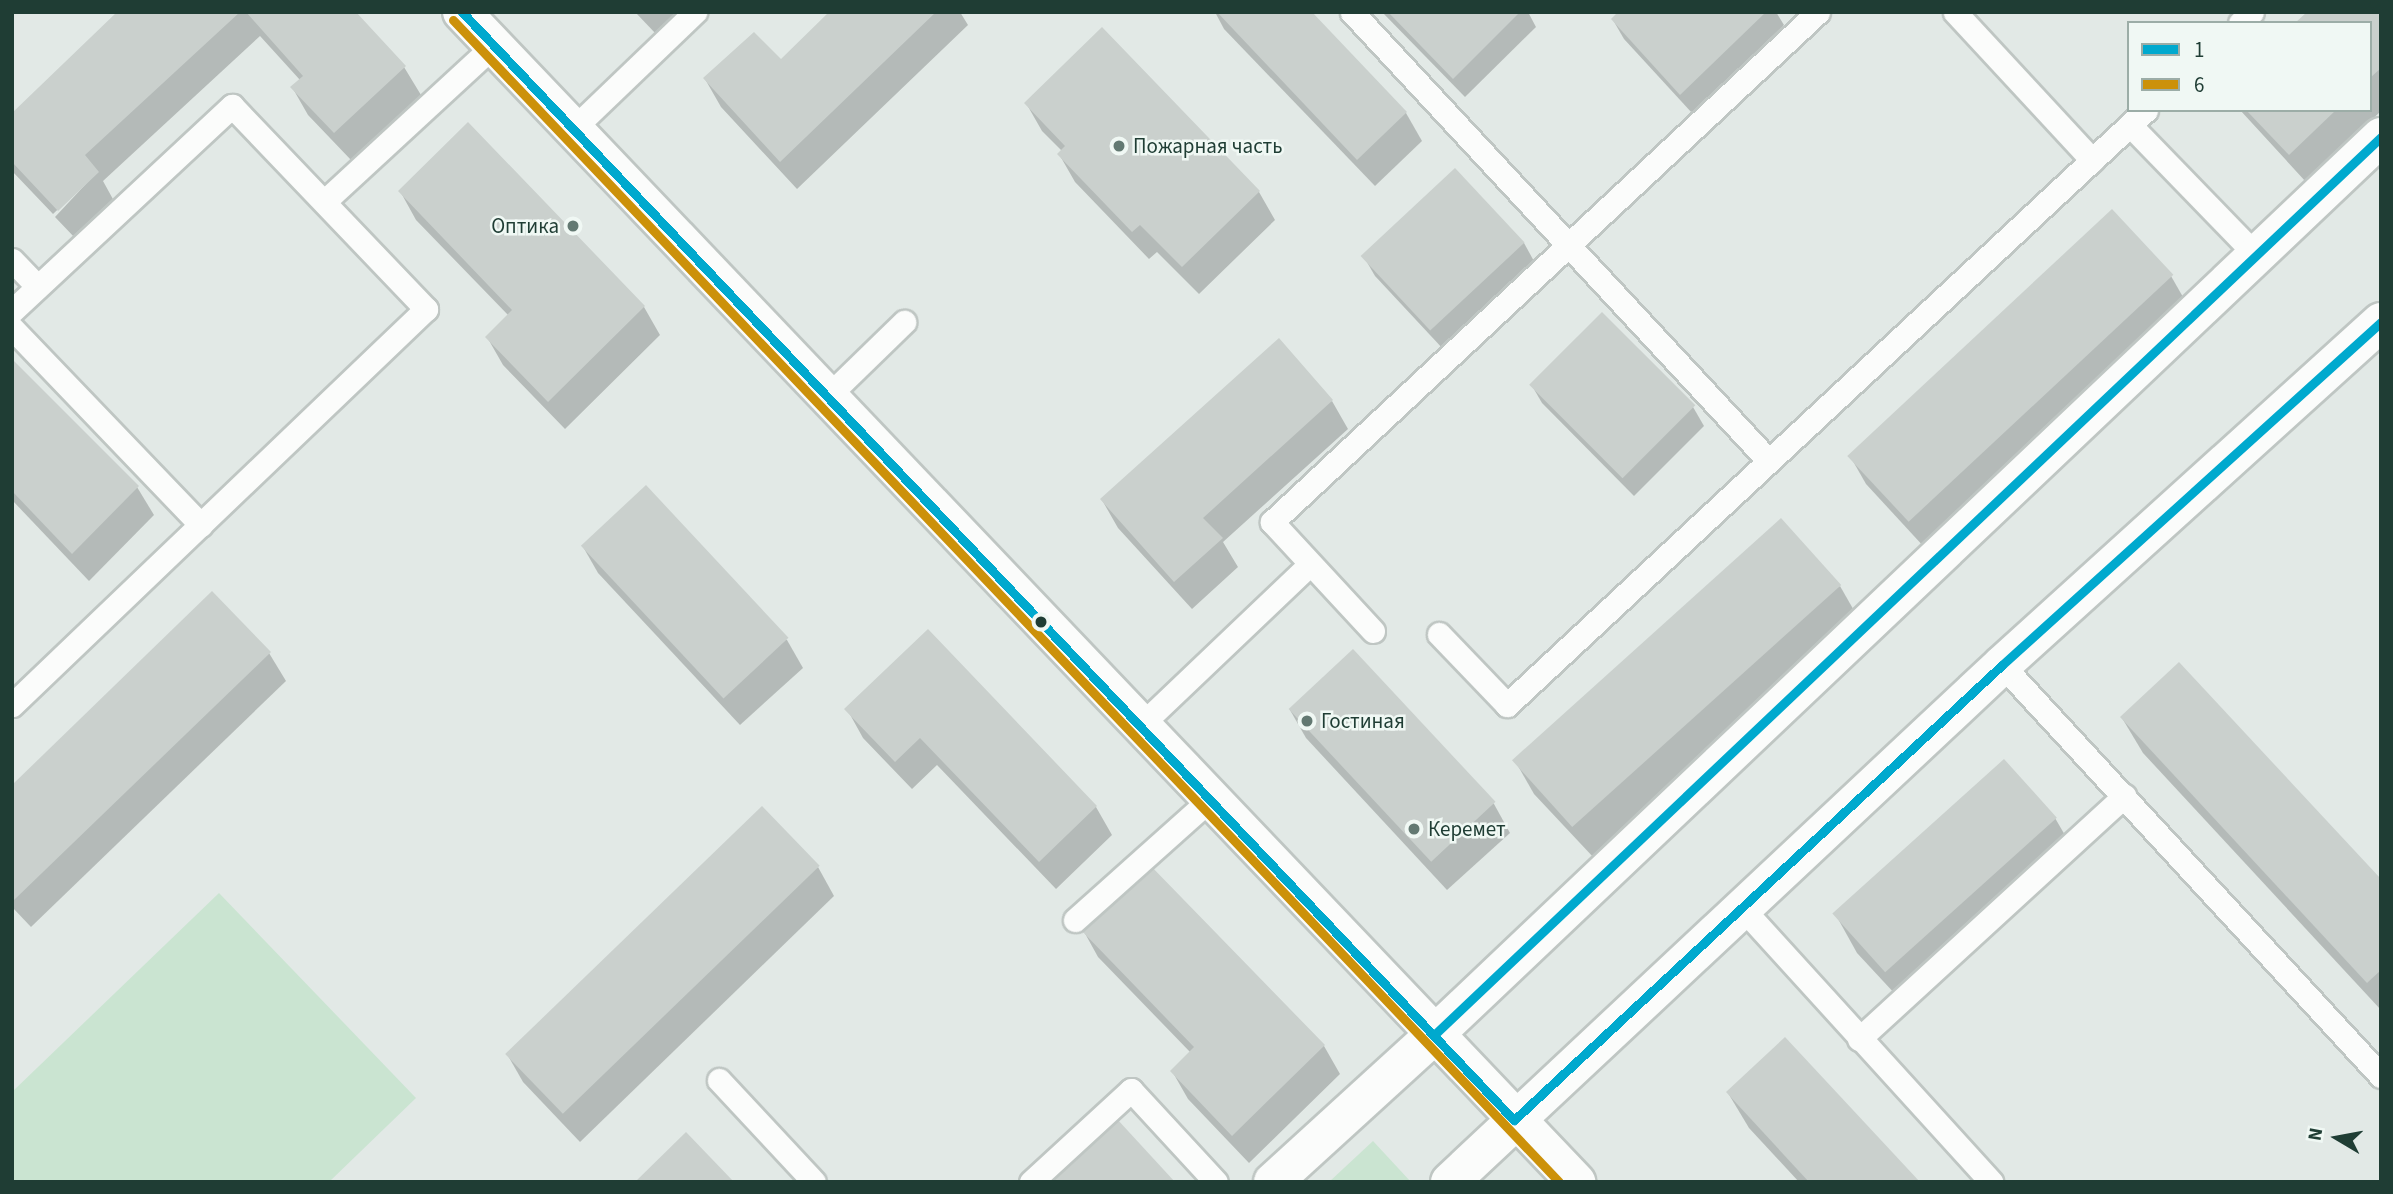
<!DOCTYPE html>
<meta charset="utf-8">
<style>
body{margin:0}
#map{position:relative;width:2393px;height:1194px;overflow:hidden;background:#e2e9e6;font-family:"Source Sans 3",sans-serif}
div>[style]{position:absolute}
.green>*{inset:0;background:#cae4d1}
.shadow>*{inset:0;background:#0003}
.building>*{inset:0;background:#cad0cd;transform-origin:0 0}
.roads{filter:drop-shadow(2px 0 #bfc6c3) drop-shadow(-2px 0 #bfc6c3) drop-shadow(0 2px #bfc6c3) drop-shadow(0 -2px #bfc6c3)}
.service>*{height:23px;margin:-11.5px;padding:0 11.5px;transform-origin:11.5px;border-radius:11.5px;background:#fbfcfb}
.minor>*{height:38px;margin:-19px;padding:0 19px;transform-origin:19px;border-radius:19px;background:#fbfcfb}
.tertiary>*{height:38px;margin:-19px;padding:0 19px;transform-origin:19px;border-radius:19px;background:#fbfcfb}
.bus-1>*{height:9px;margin:-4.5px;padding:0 4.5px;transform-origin:4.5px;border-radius:4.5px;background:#00a9ce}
.bus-2>*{height:9px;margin:-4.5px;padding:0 4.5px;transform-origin:4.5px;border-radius:4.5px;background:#cc910a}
.dots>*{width:19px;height:19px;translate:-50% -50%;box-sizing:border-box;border:4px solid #f0f8f4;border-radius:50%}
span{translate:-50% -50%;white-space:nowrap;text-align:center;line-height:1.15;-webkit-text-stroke:5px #f0f8f4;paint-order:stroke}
.poi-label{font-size:21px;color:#1f3d34}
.left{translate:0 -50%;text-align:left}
.right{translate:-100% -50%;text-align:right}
.frame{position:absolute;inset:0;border:14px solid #1f3d34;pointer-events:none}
.legend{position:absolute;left:2127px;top:21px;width:245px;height:91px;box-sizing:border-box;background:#f0f8f4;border:2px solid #9cada7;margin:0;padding:9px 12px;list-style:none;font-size:21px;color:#1f3d34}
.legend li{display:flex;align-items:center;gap:14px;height:35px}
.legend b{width:35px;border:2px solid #9cada7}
.north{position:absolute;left:2302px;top:1103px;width:70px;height:70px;-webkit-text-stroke:5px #f0f8f4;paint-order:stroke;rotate:280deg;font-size:19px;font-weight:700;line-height:28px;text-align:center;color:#1f3d34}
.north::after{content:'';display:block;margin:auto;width:24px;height:32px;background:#1f3d34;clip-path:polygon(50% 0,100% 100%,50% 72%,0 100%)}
</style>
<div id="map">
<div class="green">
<div style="clip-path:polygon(219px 893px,416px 1098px,329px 1182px,12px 1182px,12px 1092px)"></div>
<div style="clip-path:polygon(1373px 1141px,1411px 1182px,1329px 1182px)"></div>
</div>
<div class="shadow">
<div style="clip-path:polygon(120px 12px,354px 12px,404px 67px,421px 95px,351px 160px,308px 115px,292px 87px,300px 80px,260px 36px,103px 181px,114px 201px,75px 238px,55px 217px,98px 171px,53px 214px,12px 171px,12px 115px)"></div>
<div style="clip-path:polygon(635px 12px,681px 12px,657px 35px)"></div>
<div style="clip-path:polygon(832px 12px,960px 12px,968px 25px,797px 189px,721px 107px,705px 79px,781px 62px)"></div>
<div style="clip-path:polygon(1215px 12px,1310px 12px,1406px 113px,1422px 141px,1375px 186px,1224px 29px)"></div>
<div style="clip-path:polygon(1382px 12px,1528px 12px,1536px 27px,1465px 97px)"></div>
<div style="clip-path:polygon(1621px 12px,1776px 12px,1784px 25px,1692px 113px,1624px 39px,1613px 20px)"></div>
<div style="clip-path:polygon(2381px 12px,2381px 111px,2306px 182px,2240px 110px,2370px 110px,2370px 23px)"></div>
<div style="clip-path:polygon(1026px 103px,1259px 192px,1275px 220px,1199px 294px,1157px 252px,1149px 259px,1075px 182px,1059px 154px,1062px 151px,1042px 131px)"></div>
<div style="clip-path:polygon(468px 124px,644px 307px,660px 335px,565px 429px,503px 365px,487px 337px,509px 316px,416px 220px,400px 191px)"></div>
<div style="clip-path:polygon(1455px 170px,1524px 243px,1535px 263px,1444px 350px,1375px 276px,1364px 257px)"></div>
<div style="clip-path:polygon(2171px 276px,2187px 304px,1925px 548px,1866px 484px,1850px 456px)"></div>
<div style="clip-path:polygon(12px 361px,137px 487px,154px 515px,89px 581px,12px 500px)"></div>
<div style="clip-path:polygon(1531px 384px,1693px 407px,1704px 426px,1634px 496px,1542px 403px)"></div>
<div style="clip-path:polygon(1332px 401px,1348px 429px,1223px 542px,1238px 567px,1192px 609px,1118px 528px,1102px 500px)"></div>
<div style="clip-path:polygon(582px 545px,787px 640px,803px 668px,740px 725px,598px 573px)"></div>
<div style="clip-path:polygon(1840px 586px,1856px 614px,1594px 858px,1534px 794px,1518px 766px)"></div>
<div style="clip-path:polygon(928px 632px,1096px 807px,1112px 835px,1056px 889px,937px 765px,912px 789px,863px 738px,847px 709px)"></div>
<div style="clip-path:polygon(1352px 652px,1494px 804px,1510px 833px,1447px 890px,1306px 738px,1290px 710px)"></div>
<div style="clip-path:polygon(269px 653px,286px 681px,31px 927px,12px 907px,12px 787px)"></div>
<div style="clip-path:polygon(2122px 718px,2381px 882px,2381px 1010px,2143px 753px)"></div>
<div style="clip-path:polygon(2055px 818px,2076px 854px,1909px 1009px,1857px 953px,1837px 917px)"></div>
<div style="clip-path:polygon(818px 867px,834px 896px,580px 1142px,523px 1082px,507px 1054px)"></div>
<div style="clip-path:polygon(1082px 928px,1324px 1046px,1340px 1074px,1249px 1163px,1188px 1099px,1172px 1071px,1191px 1053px,1098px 957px)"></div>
<div style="clip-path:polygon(1728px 1093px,1917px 1182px,1799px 1182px,1749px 1128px)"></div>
</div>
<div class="building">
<div style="clip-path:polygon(117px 12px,240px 12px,85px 155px,99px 172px,58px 211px,12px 162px,12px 113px)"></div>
<div style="clip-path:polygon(246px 12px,356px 12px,406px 66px,334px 133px,290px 87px,303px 76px)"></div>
<div style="clip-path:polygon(829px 12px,936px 12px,780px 162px,703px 78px,754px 32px,781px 59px)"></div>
<div style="clip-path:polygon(1217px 12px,1312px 12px,1407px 112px,1357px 160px)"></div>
<div style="clip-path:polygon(1388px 12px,1520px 12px,1453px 79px)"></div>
<div style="clip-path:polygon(1618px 12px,1766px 12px,1680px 95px,1611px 19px)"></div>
<div style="clip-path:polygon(2307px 12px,2381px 12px,2381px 68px,2370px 78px,2370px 23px,2295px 23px)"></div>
<div style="clip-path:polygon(1102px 27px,1260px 191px,1182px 267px,1140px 225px,1132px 232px,1057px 154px,1065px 146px,1024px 103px)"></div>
<div style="clip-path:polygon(2246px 110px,2336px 110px,2289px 155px)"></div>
<div style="clip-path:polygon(468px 122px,645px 306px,548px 402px,485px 337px,512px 310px,398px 191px)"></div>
<div style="left:1455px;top:168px;width:102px;height:129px;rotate:47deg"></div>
<div style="left:2112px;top:209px;width:90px;height:362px;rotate:47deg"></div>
<div style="left:1602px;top:312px;width:132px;height:103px;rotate:45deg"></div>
<div style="clip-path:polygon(1279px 338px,1333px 400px,1203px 518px,1223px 538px,1174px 582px,1100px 499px)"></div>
<div style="clip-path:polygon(12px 359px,139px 486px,72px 554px,12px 491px)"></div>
<div style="left:646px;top:485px;width:209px;height:89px;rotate:47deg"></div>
<div style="left:1781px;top:518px;width:90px;height:362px;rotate:48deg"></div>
<div style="clip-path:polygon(212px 591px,271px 652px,14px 900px,12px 785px)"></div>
<div style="clip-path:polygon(928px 629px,1097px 806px,1039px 862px,920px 738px,895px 762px,844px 709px)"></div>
<div style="left:1353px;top:649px;width:209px;height:88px;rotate:47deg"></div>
<div style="clip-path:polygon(2179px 662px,2381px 879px,2381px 970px,2367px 983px,2120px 717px)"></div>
<div style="left:2004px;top:759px;width:79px;height:231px;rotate:48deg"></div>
<div style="left:762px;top:806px;width:83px;height:357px;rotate:46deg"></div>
<div style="clip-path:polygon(1147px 862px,1325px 1045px,1232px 1136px,1170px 1071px,1194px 1047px,1079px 928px)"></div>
<div style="clip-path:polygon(1785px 1037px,1920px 1182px,1809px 1182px,1726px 1092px)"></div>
<div style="clip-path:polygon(1117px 1119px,1175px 1182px,1050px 1182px)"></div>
<div style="clip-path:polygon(686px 1132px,734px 1182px,635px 1182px)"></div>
</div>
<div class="roads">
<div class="service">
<div style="left:1352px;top:12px;width:613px;rotate:47.12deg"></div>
<div style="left:1955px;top:12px;width:202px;rotate:47.2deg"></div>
<div style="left:2240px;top:23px;width:16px;rotate:-43deg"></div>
<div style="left:2130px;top:125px;width:178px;rotate:45.9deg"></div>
<div style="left:574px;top:128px;width:168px;rotate:-43.8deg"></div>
<div style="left:325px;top:201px;width:230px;rotate:-42.7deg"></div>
<div style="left:12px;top:260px;width:35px;rotate:46deg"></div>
<div style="left:12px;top:311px;width:301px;rotate:-43deg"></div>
<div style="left:232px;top:106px;width:281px;rotate:46.3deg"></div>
<div style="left:426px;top:309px;width:573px;rotate:136.27deg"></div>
<div style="left:12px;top:328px;width:273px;rotate:46.2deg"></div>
<div style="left:829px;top:395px;width:105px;rotate:-44.2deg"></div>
<div style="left:1373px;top:631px;width:149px;rotate:-132.8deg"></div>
<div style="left:1272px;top:522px;width:747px;rotate:-43.05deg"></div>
<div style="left:1439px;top:634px;width:98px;rotate:46.2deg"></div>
<div style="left:1507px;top:705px;width:873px;rotate:-42.96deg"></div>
<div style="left:2002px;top:665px;width:559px;rotate:47.32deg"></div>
<div style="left:1139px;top:727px;width:236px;rotate:-43.6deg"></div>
<div style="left:1743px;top:909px;width:369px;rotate:47.7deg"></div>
<div style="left:1075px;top:920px;width:180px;rotate:-41.8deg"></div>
<div style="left:1859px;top:1039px;width:360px;rotate:-42.5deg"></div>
<div style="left:719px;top:1080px;width:139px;rotate:47deg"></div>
<div style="left:1031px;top:1182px;width:136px;rotate:-42.6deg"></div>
<div style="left:1131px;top:1090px;width:125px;rotate:47.3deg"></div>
</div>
<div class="minor">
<div style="left:1273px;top:1182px;width:218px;rotate:-42.4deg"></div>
<div style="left:1434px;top:1035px;width:1305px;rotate:-43.48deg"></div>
<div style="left:1450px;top:1182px;width:756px;rotate:-43.12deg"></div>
<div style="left:2002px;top:665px;width:511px;rotate:-42.15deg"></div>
</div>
<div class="tertiary">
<div style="left:462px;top:12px;width:1616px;rotate:46.4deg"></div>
</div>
</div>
<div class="bus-1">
<div style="left:462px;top:12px;width:1528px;rotate:46.49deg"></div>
<div style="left:1514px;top:1120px;width:667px;rotate:-43deg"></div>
<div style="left:2002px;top:665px;width:511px;rotate:-42.15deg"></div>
<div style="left:1434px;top:1035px;width:1305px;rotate:-43.48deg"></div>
</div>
<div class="bus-2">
<div style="left:453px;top:20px;width:1604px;rotate:46.41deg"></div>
</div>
<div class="dots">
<div style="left:1119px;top:146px;background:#637972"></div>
<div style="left:573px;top:226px;background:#637972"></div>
<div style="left:1041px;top:622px;background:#1f3d34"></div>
<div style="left:1307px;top:721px;background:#637972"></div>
<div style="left:1414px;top:829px;background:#637972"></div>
</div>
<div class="poi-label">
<span class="left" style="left:1133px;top:146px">Пожарная часть</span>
<span class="right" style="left:559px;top:226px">Оптика</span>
<span class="left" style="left:1321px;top:721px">Гостиная</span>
<span class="left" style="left:1428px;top:829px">Керемет</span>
</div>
<div class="frame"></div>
<ul class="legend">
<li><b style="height:9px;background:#00a9ce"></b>1</li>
<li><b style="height:9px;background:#cc910a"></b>6</li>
</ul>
<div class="north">N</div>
</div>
